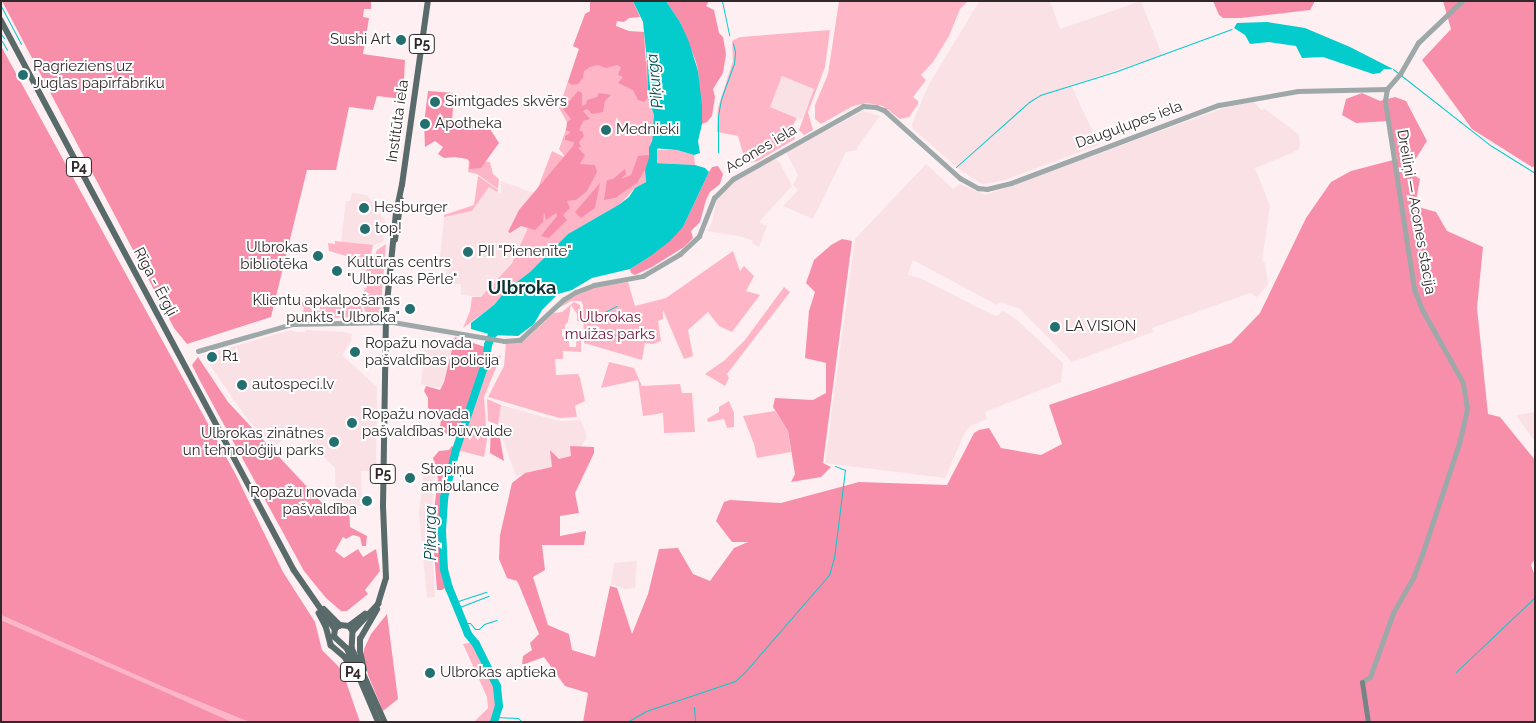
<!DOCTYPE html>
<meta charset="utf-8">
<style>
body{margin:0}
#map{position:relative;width:1536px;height:723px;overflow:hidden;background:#fdeff2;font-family:Raleway,sans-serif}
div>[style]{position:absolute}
.built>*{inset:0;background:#fae1e6;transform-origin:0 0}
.green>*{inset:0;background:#feb6c6}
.forest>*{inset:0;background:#f88faa}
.water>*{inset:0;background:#04cbcc}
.stream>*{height:1px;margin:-0.5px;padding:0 0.5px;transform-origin:0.5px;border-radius:0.5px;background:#04cbcc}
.river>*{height:8px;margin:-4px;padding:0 4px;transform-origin:4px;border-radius:4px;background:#04cbcc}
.tertiary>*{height:4.5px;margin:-2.25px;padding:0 2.25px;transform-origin:2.25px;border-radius:2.25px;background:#9ea8a8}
.secondary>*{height:5px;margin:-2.5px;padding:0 2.5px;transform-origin:2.5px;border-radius:2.5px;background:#768484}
.primary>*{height:5.5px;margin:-2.75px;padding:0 2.75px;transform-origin:2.75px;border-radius:2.75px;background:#596a6a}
.dots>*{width:14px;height:14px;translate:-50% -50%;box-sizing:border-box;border:2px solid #fff;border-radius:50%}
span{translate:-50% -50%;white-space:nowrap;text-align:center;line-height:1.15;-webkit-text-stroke:4px #fff;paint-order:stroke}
.shield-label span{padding:1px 4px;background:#fff;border:1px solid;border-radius:4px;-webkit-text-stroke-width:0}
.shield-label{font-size:14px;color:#30282a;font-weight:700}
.poi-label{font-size:15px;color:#30282a}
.right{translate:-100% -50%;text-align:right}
.left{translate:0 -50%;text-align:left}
.street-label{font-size:15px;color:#30282a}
.park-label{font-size:15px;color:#6e1134}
.water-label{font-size:16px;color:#044d4e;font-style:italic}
.quarter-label{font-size:18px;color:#0f3232;font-weight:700}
.frame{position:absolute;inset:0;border:2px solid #30282a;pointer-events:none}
</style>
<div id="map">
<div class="built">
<div style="clip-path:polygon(1050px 1px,1060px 29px,1141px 1px,1162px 55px,1071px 85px,1099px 145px,1002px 181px,982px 184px,959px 169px,913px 129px,912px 124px,929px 84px,979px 2px)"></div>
<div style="left:782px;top:76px;width:35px;height:33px;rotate:22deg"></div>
<div style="clip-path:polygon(1254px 102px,1261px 110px,1265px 109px,1299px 135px,1300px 143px,1299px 149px,1292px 153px,1255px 168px,1270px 206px,1262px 261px,1265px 263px,1268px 284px,1257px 297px,1250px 293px,1152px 328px,1153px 332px,1072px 362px,1020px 309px,1000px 302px,997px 305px,913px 260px,908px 275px,920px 278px,991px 314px,997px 316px,1003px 311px,1017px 320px,1063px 363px,1061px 382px,985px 412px,987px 419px,970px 426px,965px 432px,945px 478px,825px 463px,855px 239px,926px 164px,953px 189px,960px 184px,985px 195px,1224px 108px)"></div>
<div style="clip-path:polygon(863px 111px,880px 116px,858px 146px,857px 150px,846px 152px,813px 219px,783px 206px,798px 190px,793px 185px,798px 175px,786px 152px)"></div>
<div style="clip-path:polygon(774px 159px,779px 161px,792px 186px,759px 222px,767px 226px,759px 247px,752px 243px,753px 241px,743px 237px,707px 231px,712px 223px,717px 198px,738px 179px)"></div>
<div style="clip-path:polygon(501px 181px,542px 196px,511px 263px,481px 297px,461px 295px,461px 284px,446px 284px,446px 263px,440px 259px,444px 217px,472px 211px,489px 187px,501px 194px)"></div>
<div style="clip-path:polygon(352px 193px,367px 195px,385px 220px,383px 242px,370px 246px,341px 242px,346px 201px,350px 201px)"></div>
<div style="clip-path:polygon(291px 330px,296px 332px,305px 332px,305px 330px,344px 332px,352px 334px,351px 341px,342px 355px,377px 387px,376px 471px,361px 471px,362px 506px,336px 505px,335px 468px,295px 427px,275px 447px,248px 420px,203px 355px)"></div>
<div style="clip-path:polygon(426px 339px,453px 342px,444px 380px,440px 388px,421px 384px)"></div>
<div style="clip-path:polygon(501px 405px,559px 421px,581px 420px,587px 438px,568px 464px,516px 476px,498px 425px)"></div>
<div style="clip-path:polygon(1535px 412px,1535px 438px,1533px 439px,1516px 415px)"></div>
<div style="clip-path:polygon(424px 471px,435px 473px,431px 523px,435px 597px,427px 598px,419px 513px)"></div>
<div style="clip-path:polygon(637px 561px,635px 588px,625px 589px,611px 584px,614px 563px)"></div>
</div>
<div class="green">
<div style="clip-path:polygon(839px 1px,968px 1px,960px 9px,949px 36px,933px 62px,921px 75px,926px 80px,913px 97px,918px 101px,918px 104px,909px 117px,900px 119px,883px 106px,867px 103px,853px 106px,821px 124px,815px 119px,815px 105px,828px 74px)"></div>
<div style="clip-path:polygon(830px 30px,825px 67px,808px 112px,813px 130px,804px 135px,799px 130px,814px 89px,782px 76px,770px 107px,797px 118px,793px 125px,795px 139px,758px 161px,746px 164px,738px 136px,717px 132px,718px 108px,733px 61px,732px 41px,740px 37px)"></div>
<div style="clip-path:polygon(579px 49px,647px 61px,648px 98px,654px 115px,655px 150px,677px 150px,694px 155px,695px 165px,654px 163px,645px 170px,646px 182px,635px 188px,620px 204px,568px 234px,530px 272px,505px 291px,495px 304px,463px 328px,470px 311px,472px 297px,481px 297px,512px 263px,542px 196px,536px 193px,552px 151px,566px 158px,559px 149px,568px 124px,559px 108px)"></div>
<div style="clip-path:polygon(469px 160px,490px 162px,493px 174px,499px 179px,498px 189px,477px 174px,468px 172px)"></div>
<div style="clip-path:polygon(478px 176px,498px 190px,497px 192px,489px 187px,472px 211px,444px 217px,444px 215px,474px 205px)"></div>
<div style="clip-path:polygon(335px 241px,373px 245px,369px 265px,363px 270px,346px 256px,329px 251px,328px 243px,335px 244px)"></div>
<div style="clip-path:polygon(386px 244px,380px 315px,377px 318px,368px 318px,360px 298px,365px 290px,363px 287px,366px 289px,367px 286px,364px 282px,367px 284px,364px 272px,371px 265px,377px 250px)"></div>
<div style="clip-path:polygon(733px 251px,740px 271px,744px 266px,754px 276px,746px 291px,760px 295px,732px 332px,719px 326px,708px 312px,688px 330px,693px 356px,684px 359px,663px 310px,663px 319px,658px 321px,661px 341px,653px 344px,645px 343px,642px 360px,584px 343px,583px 305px,581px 301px,571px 301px,559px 308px,568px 299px,593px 287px,628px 282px,635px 306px,666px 298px)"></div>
<div style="clip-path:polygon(784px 287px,790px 292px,727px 374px,729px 378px,725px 386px,705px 374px,725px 360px,745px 340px)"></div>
<div style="clip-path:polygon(317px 296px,324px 297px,325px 302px,341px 302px,340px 299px,346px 301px,344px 297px,347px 301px,351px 301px,348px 296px,352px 301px,355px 300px,353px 296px,358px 299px,365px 317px,295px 319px,296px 316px,302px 317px,304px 307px,299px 306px,298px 302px,305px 302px,311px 309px,320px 311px,320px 305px,316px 304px)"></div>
<div style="clip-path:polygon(574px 302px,580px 305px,581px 321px,577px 321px,577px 314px,571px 305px,568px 322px,565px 325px,565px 329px,562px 329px,562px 336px,569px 341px,569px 347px,576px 347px,577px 333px,581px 333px,581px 352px,563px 351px,563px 359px,555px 359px,556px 375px,578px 374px,580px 378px,585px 401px,575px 406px,577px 417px,559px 418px,488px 397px,504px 366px,506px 343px,526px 339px,554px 313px,562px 312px)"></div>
<div style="clip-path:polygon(489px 354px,501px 356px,484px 397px,487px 440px,484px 457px,457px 450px,489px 362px)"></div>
<div style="clip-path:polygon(609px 362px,634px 368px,642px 386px,680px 384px,682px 393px,692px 393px,695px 432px,664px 433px,663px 413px,643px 416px,638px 380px,601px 388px)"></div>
<div style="clip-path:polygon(487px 399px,501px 405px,498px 425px,488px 421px)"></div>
<div style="clip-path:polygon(729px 401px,734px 413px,734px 427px,727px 428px,724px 419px,708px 422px,707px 419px,719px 412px,719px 407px)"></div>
<div style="clip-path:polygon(775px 411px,788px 431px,791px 452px,757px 458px,754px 444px,743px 416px)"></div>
<div style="clip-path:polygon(1px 615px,161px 686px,249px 722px,232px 722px,1px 620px)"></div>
<div style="clip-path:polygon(474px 642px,482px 656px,495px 688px,497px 707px,491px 722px,474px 722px,488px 708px,487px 697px,463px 644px)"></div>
</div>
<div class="forest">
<div style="clip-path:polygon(2px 1px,371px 1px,371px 9px,364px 9px,363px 17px,369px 18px,363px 54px,405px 60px,403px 99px,377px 96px,373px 110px,349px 107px,336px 170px,307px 170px,271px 317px,187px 344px,174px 328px,162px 305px)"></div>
<div style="clip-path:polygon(590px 1px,633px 1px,640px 17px,629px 18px,624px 22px,617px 21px,616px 26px,629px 31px,644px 32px,648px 98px,644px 102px,638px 100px,633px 90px,618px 83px,623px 77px,618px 75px,621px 67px,617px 65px,606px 68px,598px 65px,590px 67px,584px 71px,583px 78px,578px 84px,572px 85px,568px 82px,579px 49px,573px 46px,585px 14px,590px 11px)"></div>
<div style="clip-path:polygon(666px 1px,709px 1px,706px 6px,714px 10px,719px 33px,723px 37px,726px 54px,723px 73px,713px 89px,715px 97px,712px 116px,707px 122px,702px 124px,698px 70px,695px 59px,680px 22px)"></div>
<div style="clip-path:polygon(1213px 1px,1314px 1px,1314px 3px,1310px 10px,1241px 18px,1223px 18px,1219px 15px)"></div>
<div style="clip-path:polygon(1443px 1px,1535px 1px,1535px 166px,1532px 167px,1472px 129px,1422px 60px,1451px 29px)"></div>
<div style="clip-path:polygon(1px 46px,236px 475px,283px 572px,315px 622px,322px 650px,342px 670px,360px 722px,249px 722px,161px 686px,1px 615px)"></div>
<div style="clip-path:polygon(428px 91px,454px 93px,452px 122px,490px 129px,499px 143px,481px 168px,469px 169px,470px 162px,467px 159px,455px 157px,444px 158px,438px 154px,443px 147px,435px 141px,425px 147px,424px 124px)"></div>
<div style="clip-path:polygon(578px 91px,582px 93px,582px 106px,586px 104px,587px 100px,597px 97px,599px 93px,611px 95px,605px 101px,603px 112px,592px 114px,587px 109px,583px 111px,590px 119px,583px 121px,579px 131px,582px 131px,584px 136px,579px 142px,581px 147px,578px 148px,585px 155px,580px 164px,595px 165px,597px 172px,587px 191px,576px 200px,567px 201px,570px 208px,563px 215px,567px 220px,549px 238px,541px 236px,557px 216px,556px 213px,546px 220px,544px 212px,543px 222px,535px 230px,521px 226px,510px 233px,508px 232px,519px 210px,573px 146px,574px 142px,565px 140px,565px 136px,570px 133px,570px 131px,566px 131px,567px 122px,571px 119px,563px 109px)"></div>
<div style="clip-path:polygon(1362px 93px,1380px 101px,1395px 97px,1406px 101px,1427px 141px,1408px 171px,1420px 179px,1415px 206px,1436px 212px,1447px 231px,1483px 247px,1477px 308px,1488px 414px,1500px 417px,1535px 460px,1535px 559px,1531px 565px,1535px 576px,1535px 722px,583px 722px,588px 693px,565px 686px,544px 657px,522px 665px,523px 656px,532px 650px,530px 643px,539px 634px,519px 585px,517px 581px,507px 578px,499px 559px,500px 535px,512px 483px,525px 473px,552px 467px,550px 450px,559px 459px,571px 456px,570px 446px,594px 447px,594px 453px,575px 493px,579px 513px,560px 516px,560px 536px,586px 531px,584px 545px,542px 545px,545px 570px,533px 577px,548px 625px,569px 634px,572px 650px,595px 657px,610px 586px,617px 588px,632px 634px,648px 594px,659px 549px,678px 548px,693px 574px,710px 581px,734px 548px,748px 542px,732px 542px,716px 521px,724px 502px,730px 500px,781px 503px,859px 482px,947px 485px,974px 433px,979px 430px,989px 428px,1001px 448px,1041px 455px,1062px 444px,1049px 405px,1231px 343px,1260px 313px,1306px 218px,1331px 182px,1351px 171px,1397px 159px,1389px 121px,1356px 123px,1342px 115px,1346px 99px)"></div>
<div style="clip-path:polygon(647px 155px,650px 156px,647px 166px,637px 183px,615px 198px,604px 200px,607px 180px,613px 179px,625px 169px,626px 174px,621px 179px,631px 175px,638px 156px)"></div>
<div style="clip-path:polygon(718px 166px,723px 174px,720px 184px,710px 192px,706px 200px,700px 222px,691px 231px,693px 238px,684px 247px,652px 267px,635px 275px,631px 273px,630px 269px,648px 258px,683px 227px,709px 172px,712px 167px)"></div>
<div style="clip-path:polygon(600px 183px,595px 208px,581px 218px,575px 212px)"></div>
<div style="clip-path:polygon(842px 239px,852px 241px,823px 463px,831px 467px,821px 477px,791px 482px,795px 474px,788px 431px,773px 407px,775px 398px,813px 400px,826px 393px,826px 363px,805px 358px,809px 311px,815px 292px,806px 283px,814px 260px,831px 245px)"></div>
<div style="clip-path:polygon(455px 337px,485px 347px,484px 362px,458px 437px,452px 437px,440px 430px,441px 416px,428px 408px,428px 398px,424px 391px,426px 386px,440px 390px,444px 382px)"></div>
<div style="clip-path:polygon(198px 357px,228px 402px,324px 505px,349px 506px,350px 527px,367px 536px,366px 546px,362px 546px,360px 537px,353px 535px,346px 539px,343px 537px,335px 551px,344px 558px,358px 549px,363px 557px,376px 549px,380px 571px,365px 590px,368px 594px,347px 611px,341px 611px,326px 598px,304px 571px,199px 379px,192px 365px)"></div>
<div style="clip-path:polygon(491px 425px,499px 433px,504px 461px,490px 453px)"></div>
<div style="clip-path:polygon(452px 446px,456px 447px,443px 498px,440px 530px,441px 569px,445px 588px,442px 590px,437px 590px,432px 526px,438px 479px,433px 458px,439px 451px,449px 450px)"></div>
<div style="clip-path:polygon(387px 614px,398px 699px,383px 711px,368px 675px,364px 657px,364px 649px,371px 634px)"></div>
<div style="clip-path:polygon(1px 620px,156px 688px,232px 722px,1px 722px)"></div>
</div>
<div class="water">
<div style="clip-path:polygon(633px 1px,666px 1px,680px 22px,689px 42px,698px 71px,702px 106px,702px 124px,698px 141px,700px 153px,694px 155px,677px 150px,652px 148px,654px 115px,648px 98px,647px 61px,643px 22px)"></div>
<div style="clip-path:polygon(1267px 22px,1305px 28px,1350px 47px,1393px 69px,1384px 69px,1380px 73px,1373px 74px,1323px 57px,1302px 58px,1296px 46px,1269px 42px,1250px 44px,1245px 35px,1234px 28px,1237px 23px)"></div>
<div style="clip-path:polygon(650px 155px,655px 156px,654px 163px,695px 165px,705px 168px,709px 172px,683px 227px,670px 241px,648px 258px,630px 269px,592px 278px,572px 290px,558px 294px,542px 310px,534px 324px,518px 336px,492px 335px,471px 329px,471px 323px,495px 304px,505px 291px,530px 272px,568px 234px,620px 204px,629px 197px,635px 188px,646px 182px,645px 170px)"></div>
</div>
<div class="stream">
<div style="left:722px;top:1px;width:35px;rotate:78deg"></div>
<div style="left:1px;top:6px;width:43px;rotate:62.2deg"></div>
<div style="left:1px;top:34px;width:5px;rotate:53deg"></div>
<div style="left:2px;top:41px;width:10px;rotate:61deg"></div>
<div style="left:1393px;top:69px;width:123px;rotate:38.1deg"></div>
<div style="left:1490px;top:145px;width:53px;rotate:31.9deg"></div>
<div style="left:718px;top:152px;width:36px;rotate:-90deg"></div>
<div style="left:718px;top:116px;width:17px;rotate:-80deg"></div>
<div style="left:721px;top:99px;width:37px;rotate:-70deg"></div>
<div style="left:734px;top:64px;width:12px;rotate:-85deg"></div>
<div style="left:735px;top:52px;width:9px;rotate:-103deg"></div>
<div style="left:956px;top:167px;width:98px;rotate:-41.7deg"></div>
<div style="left:1029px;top:102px;width:13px;rotate:-32deg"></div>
<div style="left:1040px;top:95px;width:81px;rotate:-17.3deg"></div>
<div style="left:1117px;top:71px;width:122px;rotate:-20.1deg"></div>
<div style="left:589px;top:320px;width:31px;rotate:-27deg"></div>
<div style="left:587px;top:334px;width:21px;rotate:5deg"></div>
<div style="left:608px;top:336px;width:38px;rotate:-6deg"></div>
<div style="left:455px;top:602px;width:33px;rotate:-18deg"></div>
<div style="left:457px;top:608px;width:34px;rotate:-21deg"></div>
<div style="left:463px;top:623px;width:7px"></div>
<div style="left:470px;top:623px;width:8px;rotate:50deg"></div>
<div style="left:475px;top:629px;width:4px"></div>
<div style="left:479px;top:629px;width:7px;rotate:-45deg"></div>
<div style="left:484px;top:624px;width:13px;rotate:-18deg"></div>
<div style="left:1456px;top:672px;width:109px;rotate:-43.5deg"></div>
<div style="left:694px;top:707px;width:15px;rotate:86deg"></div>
<div style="left:497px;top:717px;width:21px;rotate:3deg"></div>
<div style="left:518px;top:718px;width:6px;rotate:45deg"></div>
<div style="left:627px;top:722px;width:22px;rotate:-30deg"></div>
<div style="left:646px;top:711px;width:94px;rotate:-18.6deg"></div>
<div style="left:735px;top:681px;width:12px;rotate:-42deg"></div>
<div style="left:744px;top:673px;width:130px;rotate:-49.1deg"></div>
<div style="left:829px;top:575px;width:18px;rotate:-74deg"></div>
<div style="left:834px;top:558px;width:89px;rotate:-82.9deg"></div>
<div style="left:845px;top:470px;width:11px;rotate:-158deg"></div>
</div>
<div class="river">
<div style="left:653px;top:165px;width:16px;rotate:-90deg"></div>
<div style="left:653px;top:149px;width:10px;rotate:-66deg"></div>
<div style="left:494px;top:722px;width:17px;rotate:-73deg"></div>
<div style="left:499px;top:706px;width:20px;rotate:-96deg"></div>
<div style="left:497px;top:686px;width:47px;rotate:-116.6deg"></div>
<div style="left:476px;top:644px;width:13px;rotate:-129deg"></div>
<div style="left:468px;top:634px;width:50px;rotate:-112.4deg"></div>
<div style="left:449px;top:588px;width:20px;rotate:-105deg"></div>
<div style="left:444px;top:569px;width:39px;rotate:-93deg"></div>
<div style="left:442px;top:530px;width:32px;rotate:-86deg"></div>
<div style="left:444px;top:498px;width:49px;rotate:-76deg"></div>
<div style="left:456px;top:450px;width:94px;rotate:-71.4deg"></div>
<div style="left:486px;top:361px;width:16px;rotate:-83deg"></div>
<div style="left:488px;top:345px;width:11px;rotate:-68deg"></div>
<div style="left:492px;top:335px;width:9px;rotate:-41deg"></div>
</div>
<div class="tertiary">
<div style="left:198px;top:351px;width:98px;rotate:-16deg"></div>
<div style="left:292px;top:324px;width:101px;rotate:-1.1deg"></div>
<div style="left:393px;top:322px;width:113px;rotate:9.7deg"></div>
<div style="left:504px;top:341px;width:16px;rotate:-4deg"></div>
<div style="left:520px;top:340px;width:59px;rotate:-42.9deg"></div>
<div style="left:563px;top:300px;width:15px;rotate:-32deg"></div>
<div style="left:576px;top:292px;width:19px;rotate:-21deg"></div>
<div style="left:594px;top:285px;width:50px;rotate:-10.4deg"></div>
<div style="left:643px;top:276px;width:43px;rotate:-30.7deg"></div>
<div style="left:680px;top:254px;width:26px;rotate:-43deg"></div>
<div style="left:699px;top:236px;width:41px;rotate:-68.5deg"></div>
<div style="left:714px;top:198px;width:27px;rotate:-45deg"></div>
<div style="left:733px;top:179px;width:149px;rotate:-29.3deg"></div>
<div style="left:863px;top:106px;width:13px;rotate:4deg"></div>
<div style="left:876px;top:107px;width:9px;rotate:21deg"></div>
<div style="left:884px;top:110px;width:102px;rotate:41.8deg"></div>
<div style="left:960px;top:178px;width:21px;rotate:29deg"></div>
<div style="left:978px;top:188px;width:9px;rotate:6deg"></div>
<div style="left:987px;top:189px;width:25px;rotate:-14deg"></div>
<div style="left:1011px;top:183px;width:222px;rotate:-20.6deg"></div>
<div style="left:1219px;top:105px;width:80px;rotate:-10deg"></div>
<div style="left:1298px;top:91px;width:89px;rotate:-1.3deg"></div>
<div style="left:1362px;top:682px;width:9px;rotate:-32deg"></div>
<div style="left:1370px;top:677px;width:68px;rotate:-70.2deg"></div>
<div style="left:1393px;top:613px;width:40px;rotate:-60.3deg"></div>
<div style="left:1413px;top:578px;width:25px;rotate:-69deg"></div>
<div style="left:1422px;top:555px;width:117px;rotate:-71.6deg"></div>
<div style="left:1459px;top:444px;width:36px;rotate:-77deg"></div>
<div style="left:1467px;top:409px;width:26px;rotate:-99deg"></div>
<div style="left:1463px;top:383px;width:84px;rotate:-119.3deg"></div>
<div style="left:1422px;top:310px;width:22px;rotate:-111deg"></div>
<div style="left:1414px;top:289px;width:190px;rotate:-98.8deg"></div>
<div style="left:1385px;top:101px;width:12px;rotate:-81deg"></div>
<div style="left:1387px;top:89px;width:20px;rotate:-49deg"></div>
<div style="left:1400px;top:74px;width:36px;rotate:-60deg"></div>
<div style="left:1418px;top:43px;width:61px;rotate:-43.7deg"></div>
</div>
<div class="secondary">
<div style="left:1362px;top:682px;width:40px;rotate:81.5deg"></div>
</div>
<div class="primary">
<div style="left:1px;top:20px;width:623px;rotate:61.95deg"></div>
<div style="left:294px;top:570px;width:72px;rotate:55.2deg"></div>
<div style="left:395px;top:240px;width:40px;rotate:-81.5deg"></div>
<div style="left:324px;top:609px;width:23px;rotate:45deg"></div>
<div style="left:319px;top:613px;width:15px;rotate:62deg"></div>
<div style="left:326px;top:626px;width:20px;rotate:75deg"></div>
<div style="left:331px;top:645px;width:18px;rotate:41deg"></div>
<div style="left:345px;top:657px;width:23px;rotate:61deg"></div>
<div style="left:349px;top:626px;width:20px;rotate:-37deg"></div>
<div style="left:353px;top:631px;width:37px;rotate:-47deg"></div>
<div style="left:378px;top:604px;width:27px;rotate:-73deg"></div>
<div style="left:386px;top:578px;width:72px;rotate:-92.4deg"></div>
<div style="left:383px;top:506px;width:193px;rotate:-89.1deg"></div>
<div style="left:386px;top:313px;width:100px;rotate:-84.3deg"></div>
<div style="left:396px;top:213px;width:29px;rotate:-78deg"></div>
<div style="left:402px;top:185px;width:186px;rotate:-82deg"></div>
<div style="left:364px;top:670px;width:19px;rotate:-102deg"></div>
<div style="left:360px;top:651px;width:12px;rotate:-90deg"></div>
<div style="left:360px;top:639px;width:34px;rotate:-60deg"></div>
<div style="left:378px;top:722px;width:79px;rotate:-113deg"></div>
<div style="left:347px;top:649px;width:18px;rotate:-137deg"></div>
<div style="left:334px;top:637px;width:8px;rotate:-83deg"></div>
<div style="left:335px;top:629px;width:6px;rotate:-39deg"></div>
<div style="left:340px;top:625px;width:9px;rotate:6deg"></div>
<div style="left:349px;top:626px;width:6px;rotate:51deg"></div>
<div style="left:353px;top:631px;width:17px;rotate:93deg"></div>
<div style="left:352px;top:648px;width:81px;rotate:66deg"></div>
</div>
<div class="dots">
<div style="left:401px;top:40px;background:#246f70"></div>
<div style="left:23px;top:75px;background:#246f70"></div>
<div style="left:435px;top:102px;background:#246f70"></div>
<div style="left:425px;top:124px;background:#246f70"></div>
<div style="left:606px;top:130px;background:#246f70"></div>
<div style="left:364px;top:208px;background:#246f70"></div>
<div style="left:365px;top:229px;background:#246f70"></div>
<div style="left:468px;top:252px;background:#246f70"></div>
<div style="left:318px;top:256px;background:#246f70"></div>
<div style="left:337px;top:271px;background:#246f70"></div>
<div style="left:410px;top:309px;background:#246f70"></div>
<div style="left:1055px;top:327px;background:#246f70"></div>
<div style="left:355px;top:352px;background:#246f70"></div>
<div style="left:212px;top:357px;background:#246f70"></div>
<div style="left:242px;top:385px;background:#246f70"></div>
<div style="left:352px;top:423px;background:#246f70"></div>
<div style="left:334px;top:442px;background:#246f70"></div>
<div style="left:410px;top:478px;background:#246f70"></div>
<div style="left:367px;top:501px;background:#246f70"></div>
<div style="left:430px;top:673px;background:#246f70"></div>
</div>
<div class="shield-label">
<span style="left:422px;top:44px">P5</span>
<span style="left:79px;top:167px">P4</span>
<span style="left:383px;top:474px">P5</span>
<span style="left:353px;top:672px">P4</span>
</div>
<div class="poi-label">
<span class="right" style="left:391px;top:40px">Sushi Art</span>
<span class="left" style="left:33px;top:75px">Pagrieziens uz<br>Juglas papīrfabriku</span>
<span class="left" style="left:445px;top:102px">Simtgades skvērs</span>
<span class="left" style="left:435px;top:124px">Apotheka</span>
<span class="left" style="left:616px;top:130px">Mednieki</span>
<span class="left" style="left:374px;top:208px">Hesburger</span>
<span class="left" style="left:375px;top:229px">top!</span>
<span class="right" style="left:308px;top:256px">Ulbrokas<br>bibliotēka</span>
<span class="left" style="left:478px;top:252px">PII "Pienenīte"</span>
<span class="left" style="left:347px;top:271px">Kultūras centrs<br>"Ulbrokas Pērle"</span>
<span class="right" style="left:400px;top:309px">Klientu apkalpošanas<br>punkts "Ulbroka"</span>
<span class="left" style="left:1065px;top:327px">LA VISION</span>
<span class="left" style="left:365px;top:352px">Ropažu novada<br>pašvaldības policija</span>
<span class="left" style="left:222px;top:357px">R1</span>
<span class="left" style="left:252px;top:385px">autospeci.lv</span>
<span class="left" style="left:362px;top:423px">Ropažu novada<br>pašvaldības būvvalde</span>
<span class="right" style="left:324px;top:442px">Ulbrokas zinātnes<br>un tehnoloģiju parks</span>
<span class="left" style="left:421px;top:478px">Stopiņu<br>ambulance</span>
<span class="right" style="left:357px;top:501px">Ropažu novada<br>pašvaldība</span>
<span class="left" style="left:440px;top:673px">Ulbrokas aptieka</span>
</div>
<div class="street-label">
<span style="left:398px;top:121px;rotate:-82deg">Institūta iela</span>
<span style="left:1129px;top:125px;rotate:-20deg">Dauguļupes iela</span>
<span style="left:761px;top:149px;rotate:-31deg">Acones iela</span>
<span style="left:1416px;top:212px;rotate:80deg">Dreiliņi — Acones stacija</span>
<span style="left:155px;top:282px;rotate:62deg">Rīga - Ērgļi</span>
</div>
<div class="park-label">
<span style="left:610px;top:326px">Ulbrokas<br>muižas parks</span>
</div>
<div class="water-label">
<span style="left:655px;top:81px;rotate:-96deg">Piķurga</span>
<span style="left:431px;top:533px;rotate:-90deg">Piķurga</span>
</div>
<div class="quarter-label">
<span style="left:522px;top:288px">Ulbroka</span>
</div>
<div class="frame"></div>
</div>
